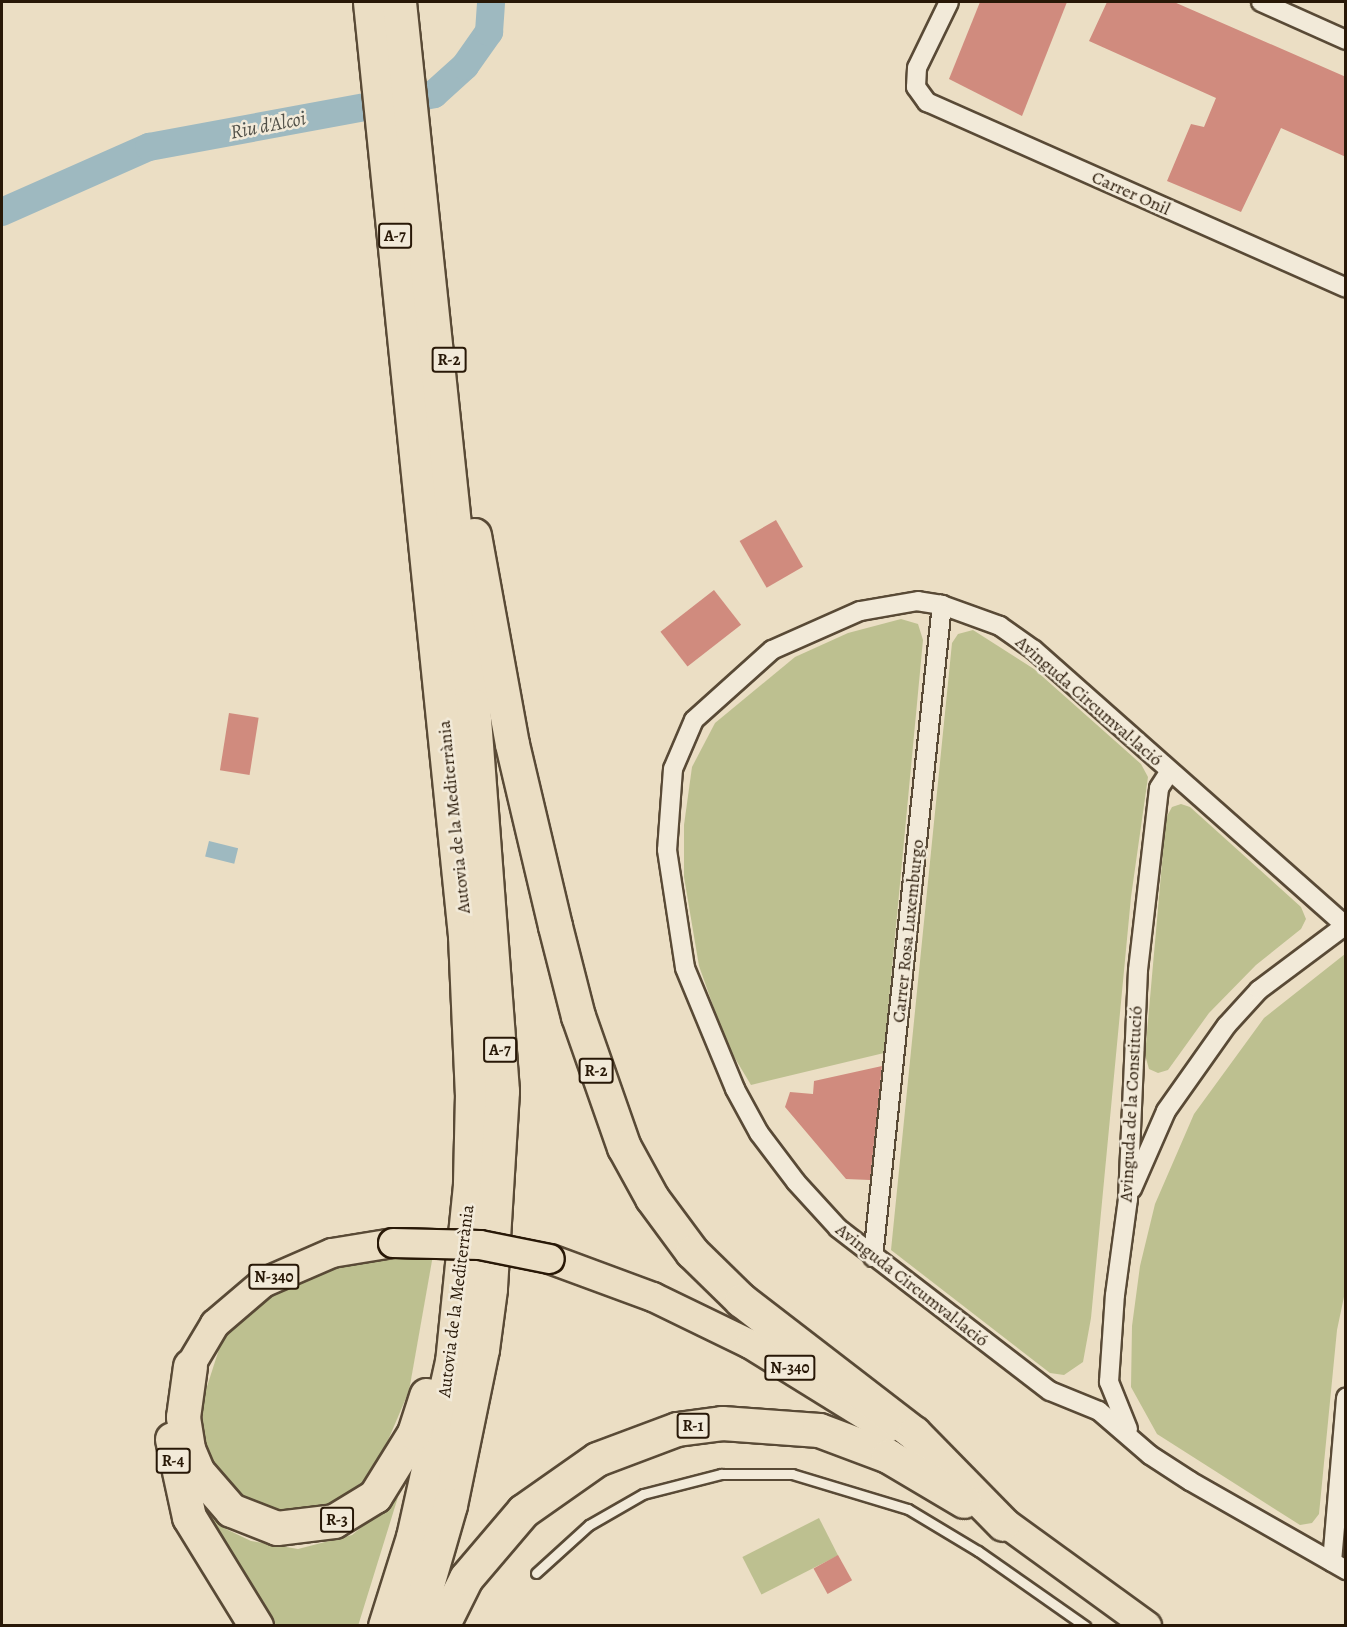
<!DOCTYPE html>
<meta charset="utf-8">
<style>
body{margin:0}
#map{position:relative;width:1347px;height:1627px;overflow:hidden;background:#ebdec4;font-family:Alegreya,serif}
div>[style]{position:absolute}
.green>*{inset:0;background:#bdc090;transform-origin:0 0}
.water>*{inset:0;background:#9eb9c0;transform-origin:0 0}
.river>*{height:28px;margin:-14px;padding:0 14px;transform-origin:14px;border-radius:14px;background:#9eb9c0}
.building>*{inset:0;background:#d08b7e;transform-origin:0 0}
.roads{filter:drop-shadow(2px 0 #594a36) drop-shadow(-2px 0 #594a36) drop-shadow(0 2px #594a36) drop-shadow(0 -2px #594a36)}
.service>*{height:9px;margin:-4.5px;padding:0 4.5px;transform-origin:4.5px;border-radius:4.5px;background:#f2ead9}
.minor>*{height:18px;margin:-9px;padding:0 9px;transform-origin:9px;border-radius:9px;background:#f2ead9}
.primary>*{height:28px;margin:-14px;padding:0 14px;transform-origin:14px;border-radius:14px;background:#ebdec4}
.motorway>*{height:33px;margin:-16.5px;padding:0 16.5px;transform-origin:16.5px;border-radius:16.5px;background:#ebdec4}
.bridges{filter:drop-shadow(2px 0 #281807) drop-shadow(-2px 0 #281807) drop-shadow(0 2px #281807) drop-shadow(0 -2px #281807)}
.primary-bridge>*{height:28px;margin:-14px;padding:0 14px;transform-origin:14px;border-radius:14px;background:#ebdec4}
span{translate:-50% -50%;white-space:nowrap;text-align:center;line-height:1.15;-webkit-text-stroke:5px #f2ead9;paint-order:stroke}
.shield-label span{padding:2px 4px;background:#f2ead9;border:2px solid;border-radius:4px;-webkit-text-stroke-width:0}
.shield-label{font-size:16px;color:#281807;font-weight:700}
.street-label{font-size:18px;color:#281807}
.water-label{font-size:20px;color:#515048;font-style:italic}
.frame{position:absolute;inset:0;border:3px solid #281807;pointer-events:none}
</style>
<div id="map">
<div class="green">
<div style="clip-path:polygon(901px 619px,918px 624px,923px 640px,884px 1053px,751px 1085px,727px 1045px,699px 966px,684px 877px,684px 825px,692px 767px,715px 723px,795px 657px,848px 633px)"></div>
<div style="clip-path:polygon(973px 630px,1034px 669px,1141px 764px,1148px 777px,1131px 897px,1091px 1318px,1083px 1362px,1064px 1375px,1050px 1373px,891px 1250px,952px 643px,958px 634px)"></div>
<div style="clip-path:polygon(1181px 804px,1190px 807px,1301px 907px,1306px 919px,1301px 929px,1256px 965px,1209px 1013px,1168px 1070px,1158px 1073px,1149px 1069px,1145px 1055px,1166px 818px,1172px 807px)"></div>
<div style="clip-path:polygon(1345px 954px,1345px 1292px,1337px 1330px,1319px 1514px,1312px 1523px,1300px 1525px,1157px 1434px,1131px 1387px,1132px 1326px,1140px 1266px,1155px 1204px,1194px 1114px,1264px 1018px)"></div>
<div style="clip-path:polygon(391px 1255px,433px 1255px,409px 1391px,383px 1452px,361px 1484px,327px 1507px,287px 1514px,246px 1501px,223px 1482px,203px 1442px,203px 1399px,220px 1346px,240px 1316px,299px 1274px)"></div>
<div style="clip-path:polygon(398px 1497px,358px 1626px,276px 1625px,263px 1601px,252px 1601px,199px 1507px,226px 1529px,251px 1541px,298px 1549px,352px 1535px)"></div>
<div style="left:819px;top:1518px;width:42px;height:86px;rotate:63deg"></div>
</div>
<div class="water">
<div style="left:209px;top:841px;width:30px;height:16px;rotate:14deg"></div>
</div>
<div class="river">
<div style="left:2px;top:212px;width:161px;rotate:-23.9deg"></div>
<div style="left:149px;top:147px;width:290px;rotate:-10.5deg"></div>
<div style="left:434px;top:94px;width:42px;rotate:-42.1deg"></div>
<div style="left:465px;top:66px;width:42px;rotate:-54.8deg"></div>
<div style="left:489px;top:32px;width:30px;rotate:-86deg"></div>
</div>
<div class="building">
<div style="clip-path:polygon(980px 2px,1067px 2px,1022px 116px,949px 79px)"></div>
<div style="clip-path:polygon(1107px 2px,1174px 2px,1346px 77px,1346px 157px,1281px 128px,1241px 212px,1167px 181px,1191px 124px,1204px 127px,1216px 98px,1089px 41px)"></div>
<div style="left:776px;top:520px;width:54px;height:42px;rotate:60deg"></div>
<div style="left:714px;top:590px;width:44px;height:68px;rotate:52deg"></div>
<div style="left:229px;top:713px;width:30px;height:58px;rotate:9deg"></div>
<div style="clip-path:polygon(882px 1066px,870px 1180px,846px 1179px,785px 1107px,790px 1092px,813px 1094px,814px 1081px)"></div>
<div style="left:838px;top:1555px;width:29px;height:28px;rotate:61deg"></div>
</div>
<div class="roads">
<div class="service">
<div style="left:536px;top:1573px;width:72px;rotate:-42.2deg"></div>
<div style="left:589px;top:1525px;width:62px;rotate:-29.9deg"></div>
<div style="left:643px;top:1494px;width:81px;rotate:-14.4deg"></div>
<div style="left:721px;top:1474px;width:71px"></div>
<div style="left:792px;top:1474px;width:121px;rotate:16.8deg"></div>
<div style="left:908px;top:1509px;width:82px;rotate:31deg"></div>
<div style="left:978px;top:1551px;width:131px;rotate:35deg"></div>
</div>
<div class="minor">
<div style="left:949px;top:2px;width:73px;rotate:115.9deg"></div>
<div style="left:917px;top:68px;width:19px;rotate:93deg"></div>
<div style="left:916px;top:87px;width:19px;rotate:54deg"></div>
<div style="left:927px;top:102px;width:458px;rotate:23.9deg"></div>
<div style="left:1261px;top:2px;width:93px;rotate:24.1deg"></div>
<div style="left:1346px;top:926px;width:417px;rotate:-138.5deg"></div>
<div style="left:1034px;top:650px;width:42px;rotate:-144.8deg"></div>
<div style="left:1000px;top:626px;width:62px;rotate:-160.1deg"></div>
<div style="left:942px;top:605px;width:24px;rotate:-171deg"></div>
<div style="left:918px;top:601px;width:59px;rotate:170.2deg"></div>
<div style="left:860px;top:611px;width:96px;rotate:156.1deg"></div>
<div style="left:772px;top:650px;width:105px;rotate:138.1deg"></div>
<div style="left:694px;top:720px;width:53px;rotate:113.2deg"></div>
<div style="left:673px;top:769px;width:81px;rotate:94.2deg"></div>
<div style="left:667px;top:850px;width:119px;rotate:81.3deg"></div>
<div style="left:685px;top:968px;width:131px;rotate:67.5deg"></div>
<div style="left:735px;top:1089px;width:50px;rotate:61.4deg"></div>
<div style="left:759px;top:1133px;width:61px;rotate:52.9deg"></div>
<div style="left:796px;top:1182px;width:62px;rotate:47.6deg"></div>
<div style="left:838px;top:1228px;width:267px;rotate:37.6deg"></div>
<div style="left:1050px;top:1391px;width:53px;rotate:22.2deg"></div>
<div style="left:1099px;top:1411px;width:67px;rotate:40.8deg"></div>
<div style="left:1150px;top:1455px;width:48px;rotate:33deg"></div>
<div style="left:1190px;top:1481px;width:180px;rotate:29.7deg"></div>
<div style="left:1132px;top:1189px;width:85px;rotate:-66.4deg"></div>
<div style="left:1166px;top:1111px;width:105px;rotate:-54.7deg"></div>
<div style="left:1227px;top:1025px;width:47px;rotate:-47.6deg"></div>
<div style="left:1259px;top:990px;width:109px;rotate:-36.8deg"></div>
<div style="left:873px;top:1257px;width:656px;rotate:-83.96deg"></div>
<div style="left:1128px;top:1429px;width:51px;rotate:-112deg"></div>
<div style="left:1109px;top:1382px;width:87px;rotate:-86.1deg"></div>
<div style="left:1115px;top:1295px;width:97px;rotate:-82.3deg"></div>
<div style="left:1128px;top:1199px;width:229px;rotate:-87.5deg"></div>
<div style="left:1138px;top:970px;width:183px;rotate:-83.4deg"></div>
<div style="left:1159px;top:788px;width:20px;rotate:-57deg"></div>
<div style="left:1332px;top:1562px;width:165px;rotate:-85.1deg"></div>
</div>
<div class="primary">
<div style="left:550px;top:1259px;width:110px;rotate:20.3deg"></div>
<div style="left:653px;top:1297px;width:108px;rotate:25.9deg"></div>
<div style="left:750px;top:1344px;width:161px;rotate:31.8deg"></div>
<div style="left:190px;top:1366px;width:49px;rotate:-59.2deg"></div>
<div style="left:215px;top:1324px;width:63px;rotate:-40.5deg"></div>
<div style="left:263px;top:1283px;width:75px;rotate:-23.5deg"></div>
<div style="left:332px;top:1253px;width:62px;rotate:-9.3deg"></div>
<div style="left:986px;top:1509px;width:199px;rotate:36deg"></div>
</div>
<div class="motorway">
<div style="left:370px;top:2px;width:939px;rotate:84.19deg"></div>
<div style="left:465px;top:936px;width:158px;rotate:87.5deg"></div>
<div style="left:472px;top:1094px;width:91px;rotate:91.3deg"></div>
<div style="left:470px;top:1185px;width:177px;rotate:95.8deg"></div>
<div style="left:452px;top:1361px;width:180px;rotate:102.5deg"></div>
<div style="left:413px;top:1537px;width:93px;rotate:107.5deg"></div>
<div style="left:399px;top:2px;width:707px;rotate:83.99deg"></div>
<div style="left:473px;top:705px;width:387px;rotate:85.7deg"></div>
<div style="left:502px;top:1091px;width:198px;rotate:93.5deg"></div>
<div style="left:490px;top:1289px;width:61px;rotate:97.6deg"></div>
<div style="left:482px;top:1349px;width:159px;rotate:101.6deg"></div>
<div style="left:450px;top:1505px;width:126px;rotate:106.1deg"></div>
<div style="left:474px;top:535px;width:212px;rotate:79.7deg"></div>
<div style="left:512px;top:744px;width:187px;rotate:76.7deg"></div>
<div style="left:555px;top:926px;width:93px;rotate:75.7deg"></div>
<div style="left:578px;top:1016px;width:139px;rotate:70.7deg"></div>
<div style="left:624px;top:1147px;width:58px;rotate:61.2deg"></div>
<div style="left:652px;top:1198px;width:67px;rotate:53.5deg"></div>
<div style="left:692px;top:1252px;width:69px;rotate:44.4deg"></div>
<div style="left:741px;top:1300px;width:218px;rotate:37.6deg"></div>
<div style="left:914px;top:1433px;width:127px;rotate:45.6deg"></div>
<div style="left:190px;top:1366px;width:51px;rotate:97.8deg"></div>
<div style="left:183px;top:1417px;width:32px;rotate:81deg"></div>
<div style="left:188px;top:1449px;width:25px;rotate:67deg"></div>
<div style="left:198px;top:1472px;width:50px;rotate:49deg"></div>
<div style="left:231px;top:1510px;width:49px;rotate:21.4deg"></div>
<div style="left:277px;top:1528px;width:57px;rotate:-7deg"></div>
<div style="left:334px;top:1521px;width:48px;rotate:-31.4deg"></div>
<div style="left:375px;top:1496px;width:74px;rotate:-58.2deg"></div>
<div style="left:414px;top:1433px;width:40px;rotate:-72deg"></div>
<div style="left:172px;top:1439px;width:80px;rotate:77.7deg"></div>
<div style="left:189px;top:1517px;width:128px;rotate:58.4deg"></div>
<div style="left:442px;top:1626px;width:54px;rotate:-63.4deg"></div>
<div style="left:466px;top:1578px;width:88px;rotate:-49.6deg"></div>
<div style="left:523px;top:1511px;width:90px;rotate:-35.1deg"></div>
<div style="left:597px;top:1459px;width:85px;rotate:-20.6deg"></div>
<div style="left:677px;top:1429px;width:45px;rotate:-7.6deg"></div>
<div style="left:722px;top:1423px;width:97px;rotate:4.1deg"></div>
<div style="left:819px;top:1430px;width:74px;rotate:20.6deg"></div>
<div style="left:888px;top:1456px;width:88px;rotate:30.6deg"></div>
</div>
</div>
<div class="bridges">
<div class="primary-bridge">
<div style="left:393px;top:1243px;width:87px;rotate:1.3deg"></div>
<div style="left:480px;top:1245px;width:71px;rotate:11.3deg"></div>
</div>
</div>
<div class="shield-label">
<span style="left:395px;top:236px">A-7</span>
<span style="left:449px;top:360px">R-2</span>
<span style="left:500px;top:1050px">A-7</span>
<span style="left:596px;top:1071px">R-2</span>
<span style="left:274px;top:1277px">N-340</span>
<span style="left:790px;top:1368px">N-340</span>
<span style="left:693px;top:1426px">R-1</span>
<span style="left:173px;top:1461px">R-4</span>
<span style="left:337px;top:1520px">R-3</span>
</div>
<div class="street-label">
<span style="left:1131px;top:193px;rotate:24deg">Carrer Onil</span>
<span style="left:1089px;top:701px;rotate:41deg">Avinguda Circumval·lació</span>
<span style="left:454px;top:817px;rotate:-96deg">Autovia de la Mediterrània</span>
<span style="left:908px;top:931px;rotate:-84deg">Carrer Rosa Luxemburgo</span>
<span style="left:1131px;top:1104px;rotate:-87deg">Avinguda de la Constitució</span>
<span style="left:912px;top:1285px;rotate:38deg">Avinguda Circumval·lació</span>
<span style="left:456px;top:1301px;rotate:-83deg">Autovia de la Mediterrània</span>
</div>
<div class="water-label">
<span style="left:268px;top:125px;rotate:-11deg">Riu d'Alcoi</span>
</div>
<div class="frame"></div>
</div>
